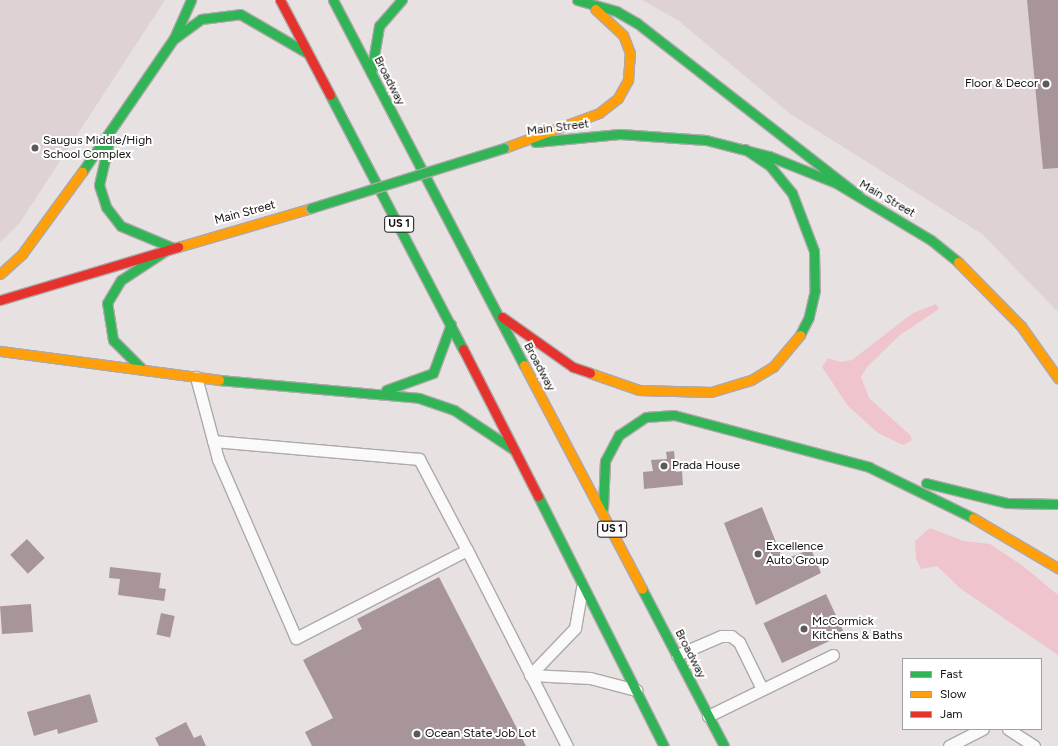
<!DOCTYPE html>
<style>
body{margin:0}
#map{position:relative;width:1058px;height:746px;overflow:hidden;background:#e7e1e2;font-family:Figtree,sans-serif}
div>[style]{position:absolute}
.built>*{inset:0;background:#ded2d4}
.green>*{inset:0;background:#efc4cd}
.building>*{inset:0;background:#a7959a;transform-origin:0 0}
.roads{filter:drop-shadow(1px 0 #ada9aa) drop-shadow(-1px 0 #ada9aa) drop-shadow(0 1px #ada9aa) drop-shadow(0 -1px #ada9aa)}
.lane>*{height:11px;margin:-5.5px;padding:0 5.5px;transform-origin:5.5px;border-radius:5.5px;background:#fbfafb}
.fast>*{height:9px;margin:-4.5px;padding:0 4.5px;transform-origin:4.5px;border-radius:4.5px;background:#30b455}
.slow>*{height:9px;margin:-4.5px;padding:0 4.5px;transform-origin:4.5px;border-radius:4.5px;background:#ff9f0a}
.jam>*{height:9px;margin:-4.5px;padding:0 4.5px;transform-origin:4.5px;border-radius:4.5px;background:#e5322d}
.bridges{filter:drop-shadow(1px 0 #ada9aa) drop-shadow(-1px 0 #ada9aa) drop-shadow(0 1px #ada9aa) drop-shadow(0 -1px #ada9aa)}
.fast-bridge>*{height:9px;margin:-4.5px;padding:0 4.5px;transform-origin:4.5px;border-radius:4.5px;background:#30b455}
.dots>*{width:11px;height:11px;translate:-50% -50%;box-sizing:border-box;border:2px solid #fff;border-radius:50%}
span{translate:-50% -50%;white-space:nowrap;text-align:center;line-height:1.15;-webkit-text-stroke:4px #fff;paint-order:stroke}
.shield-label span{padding:1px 3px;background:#fff;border:1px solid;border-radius:3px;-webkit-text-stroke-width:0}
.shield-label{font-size:11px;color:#141112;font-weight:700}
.street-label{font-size:12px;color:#141112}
.poi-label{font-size:12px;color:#141112}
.right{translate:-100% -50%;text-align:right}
.left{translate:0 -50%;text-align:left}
.legend{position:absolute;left:902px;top:658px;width:140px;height:72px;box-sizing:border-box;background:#fff;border:1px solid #a1a0a0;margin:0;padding:5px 7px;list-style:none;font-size:12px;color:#141112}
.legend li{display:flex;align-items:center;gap:8px;height:20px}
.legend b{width:20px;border:1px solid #a1a0a0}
</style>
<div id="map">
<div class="built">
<div style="clip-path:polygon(0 0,165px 0,19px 224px,0 243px)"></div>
<div style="clip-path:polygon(642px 0,1058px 0,1058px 312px,982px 234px,789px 113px,679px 21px)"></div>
</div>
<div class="green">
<div style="clip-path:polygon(936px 304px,939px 309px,900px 335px,867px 367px,861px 377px,869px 398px,910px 435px,912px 440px,903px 445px,878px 433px,848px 406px,822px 367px,828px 358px,841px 362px,852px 360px,913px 313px)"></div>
<div style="clip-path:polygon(930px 528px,963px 541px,990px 544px,1023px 566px,1058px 595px,1058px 655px,961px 589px,937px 566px,921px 569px,916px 559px,915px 541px)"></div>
</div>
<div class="building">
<div style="clip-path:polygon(1027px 0,1058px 0,1058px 168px,1043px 169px)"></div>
<div style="clip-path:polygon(674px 451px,676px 472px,682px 471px,683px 485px,644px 489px,643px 472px,653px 471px,651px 460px,667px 459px,666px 452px)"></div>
<div style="clip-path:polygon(762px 507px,783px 560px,811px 549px,821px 573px,756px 605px,724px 523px)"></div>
<div style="left:27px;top:539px;width:26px;height:23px;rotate:47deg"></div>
<div style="clip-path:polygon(110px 567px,161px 573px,159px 588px,166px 589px,164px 601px,118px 595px,120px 579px,109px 578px)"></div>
<div style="clip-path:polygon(439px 577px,526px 746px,312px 746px,305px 732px,333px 718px,303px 660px,362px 629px,357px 619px)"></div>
<div style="left:826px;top:594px;width:44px;height:69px;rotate:65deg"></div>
<div style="left:31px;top:604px;width:28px;height:31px;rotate:86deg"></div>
<div style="left:161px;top:613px;width:14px;height:22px;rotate:12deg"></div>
<div style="clip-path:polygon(90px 694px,98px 722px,58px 734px,57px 729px,34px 736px,27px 712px)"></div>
<div style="clip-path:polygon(186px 722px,194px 738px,201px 735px,206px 746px,159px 746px,155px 738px)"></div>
</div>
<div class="roads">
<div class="lane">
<div style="left:196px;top:377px;width:85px;rotate:75deg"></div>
<div style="left:218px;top:459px;width:195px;rotate:66.5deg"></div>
<div style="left:296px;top:638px;width:192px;rotate:-27.2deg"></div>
<div style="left:467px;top:550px;width:220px;rotate:63deg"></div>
<div style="left:213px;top:441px;width:207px;rotate:5deg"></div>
<div style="left:419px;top:459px;width:103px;rotate:62.2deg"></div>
<div style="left:677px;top:655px;width:48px;rotate:-23.4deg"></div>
<div style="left:721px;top:636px;width:10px"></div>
<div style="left:731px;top:636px;width:10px;rotate:37deg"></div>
<div style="left:739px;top:642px;width:52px;rotate:63.9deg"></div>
<div style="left:530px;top:675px;width:65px;rotate:-46.2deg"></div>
<div style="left:575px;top:628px;width:41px;rotate:-80.1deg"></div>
<div style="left:530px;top:675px;width:60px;rotate:2.9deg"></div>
<div style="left:590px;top:678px;width:48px;rotate:14.6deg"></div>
<div style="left:708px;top:716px;width:139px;rotate:-26deg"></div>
<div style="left:1008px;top:729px;width:31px;rotate:33deg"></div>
<div style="left:949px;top:746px;width:38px;rotate:-27deg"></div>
</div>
<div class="fast">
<div style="left:333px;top:0;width:412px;rotate:62.4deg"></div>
<div style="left:577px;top:0;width:41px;rotate:15.8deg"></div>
<div style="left:616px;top:11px;width:24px;rotate:30deg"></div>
<div style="left:637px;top:23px;width:280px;rotate:37.9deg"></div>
<div style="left:175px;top:38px;width:32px;rotate:-36deg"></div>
<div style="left:201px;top:19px;width:39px;rotate:-7deg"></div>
<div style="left:240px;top:14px;width:78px;rotate:30.2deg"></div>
<div style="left:371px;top:73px;width:48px;rotate:-80.3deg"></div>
<div style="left:379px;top:26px;width:35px;rotate:-49deg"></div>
<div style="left:330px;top:95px;width:287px;rotate:62.4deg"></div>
<div style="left:110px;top:137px;width:49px;rotate:102.9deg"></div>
<div style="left:99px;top:185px;width:23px;rotate:72deg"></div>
<div style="left:106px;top:207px;width:24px;rotate:52deg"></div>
<div style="left:121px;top:226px;width:54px;rotate:22.8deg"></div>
<div style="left:535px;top:142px;width:85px;rotate:-5.4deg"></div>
<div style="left:620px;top:134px;width:86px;rotate:4deg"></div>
<div style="left:706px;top:140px;width:65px;rotate:14.3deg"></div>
<div style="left:769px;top:156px;width:72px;rotate:21.9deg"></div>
<div style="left:836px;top:183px;width:111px;rotate:31deg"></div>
<div style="left:931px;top:240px;width:35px;rotate:39deg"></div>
<div style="left:745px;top:149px;width:30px;rotate:34deg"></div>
<div style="left:770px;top:166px;width:35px;rotate:51deg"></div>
<div style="left:792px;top:193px;width:62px;rotate:69.2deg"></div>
<div style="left:814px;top:251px;width:39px;rotate:89deg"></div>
<div style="left:815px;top:290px;width:28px;rotate:103deg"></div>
<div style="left:809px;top:317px;width:20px;rotate:117deg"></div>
<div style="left:82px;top:172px;width:163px;rotate:-55.5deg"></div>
<div style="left:174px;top:38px;width:42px;rotate:-65.9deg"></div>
<div style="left:143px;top:370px;width:42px;rotate:-135deg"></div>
<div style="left:113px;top:340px;width:37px;rotate:-99deg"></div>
<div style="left:107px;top:303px;width:27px;rotate:-59deg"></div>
<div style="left:121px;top:280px;width:60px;rotate:-33.4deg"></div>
<div style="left:219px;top:380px;width:201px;rotate:5.1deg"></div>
<div style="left:419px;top:398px;width:37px;rotate:19deg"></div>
<div style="left:454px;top:410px;width:71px;rotate:33.5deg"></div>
<div style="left:386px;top:390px;width:50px;rotate:-19.9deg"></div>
<div style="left:433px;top:373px;width:52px;rotate:-69.8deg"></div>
<div style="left:926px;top:483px;width:83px;rotate:13.9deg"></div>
<div style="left:1007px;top:503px;width:51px;rotate:1.1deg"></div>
<div style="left:538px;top:496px;width:280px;rotate:63.3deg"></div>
<div style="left:603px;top:508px;width:47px;rotate:-87.6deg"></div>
<div style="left:605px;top:461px;width:30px;rotate:-62deg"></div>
<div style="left:619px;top:435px;width:32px;rotate:-34deg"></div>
<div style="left:646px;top:417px;width:28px;rotate:-4deg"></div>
<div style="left:674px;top:415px;width:202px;rotate:14.9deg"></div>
<div style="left:869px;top:467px;width:116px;rotate:26.1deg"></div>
<div style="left:642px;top:589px;width:177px;rotate:62.4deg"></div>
</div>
<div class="slow">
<div style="left:504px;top:148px;width:101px;rotate:-20.2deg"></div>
<div style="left:599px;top:113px;width:24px;rotate:-38deg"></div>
<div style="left:618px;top:98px;width:21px;rotate:-61deg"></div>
<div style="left:628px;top:80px;width:27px;rotate:-86deg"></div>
<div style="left:630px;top:53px;width:19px;rotate:-111deg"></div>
<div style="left:623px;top:35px;width:38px;rotate:-137deg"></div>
<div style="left:178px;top:247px;width:139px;rotate:-16.3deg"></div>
<div style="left:958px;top:262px;width:90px;rotate:45.5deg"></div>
<div style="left:1021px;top:326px;width:64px;rotate:54.6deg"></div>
<div style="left:0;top:274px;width:30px;rotate:-42deg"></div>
<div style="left:22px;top:254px;width:102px;rotate:-53.8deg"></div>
<div style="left:0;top:351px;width:221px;rotate:7.5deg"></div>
<div style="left:524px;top:365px;width:253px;rotate:62.2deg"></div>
<div style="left:590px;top:373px;width:52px;rotate:19.1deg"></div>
<div style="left:639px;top:390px;width:72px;rotate:1.6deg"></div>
<div style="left:711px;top:392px;width:42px;rotate:-16.7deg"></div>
<div style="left:751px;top:380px;width:26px;rotate:-31deg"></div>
<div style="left:773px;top:367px;width:42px;rotate:-49.8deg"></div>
<div style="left:973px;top:518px;width:99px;rotate:30.5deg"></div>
</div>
<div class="jam">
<div style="left:280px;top:0;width:107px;rotate:62.2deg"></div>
<div style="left:0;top:300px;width:186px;rotate:-16.6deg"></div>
<div style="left:502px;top:317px;width:87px;rotate:35.2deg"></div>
<div style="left:573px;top:367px;width:18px;rotate:19deg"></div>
<div style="left:463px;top:349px;width:165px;rotate:63deg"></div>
</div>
</div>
<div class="bridges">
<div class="fast-bridge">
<div style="left:311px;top:208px;width:202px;rotate:-17.3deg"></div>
</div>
</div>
<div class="dots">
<div style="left:1046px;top:84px;background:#5e5a5b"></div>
<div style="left:35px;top:148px;background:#5e5a5b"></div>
<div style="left:664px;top:466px;background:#5e5a5b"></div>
<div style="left:758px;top:554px;background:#5e5a5b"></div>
<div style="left:804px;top:629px;background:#5e5a5b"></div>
<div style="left:417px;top:734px;background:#5e5a5b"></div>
</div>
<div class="shield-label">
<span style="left:399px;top:224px">US 1</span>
<span style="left:612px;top:529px">US 1</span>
</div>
<div class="street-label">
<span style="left:389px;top:81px;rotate:63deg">Broadway</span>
<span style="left:558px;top:128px;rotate:-7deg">Main Street</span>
<span style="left:887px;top:199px;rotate:30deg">Main Street</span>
<span style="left:245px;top:213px;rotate:-15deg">Main Street</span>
<span style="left:539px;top:367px;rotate:62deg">Broadway</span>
<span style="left:690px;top:654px;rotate:63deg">Broadway</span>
</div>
<div class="poi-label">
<span class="right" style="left:1038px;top:84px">Floor &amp; Decor</span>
<span class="left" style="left:43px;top:148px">Saugus Middle/High<br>School Complex</span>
<span class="left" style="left:672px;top:466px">Prada House</span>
<span class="left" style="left:766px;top:554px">Excellence<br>Auto Group</span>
<span class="left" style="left:812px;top:629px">McCormick<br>Kitchens &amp; Baths</span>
<span class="left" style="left:425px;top:734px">Ocean State Job Lot</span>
</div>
<ul class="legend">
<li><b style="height:5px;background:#30b455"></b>Fast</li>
<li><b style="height:5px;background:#ff9f0a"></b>Slow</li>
<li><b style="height:5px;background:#e5322d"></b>Jam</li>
</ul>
</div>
